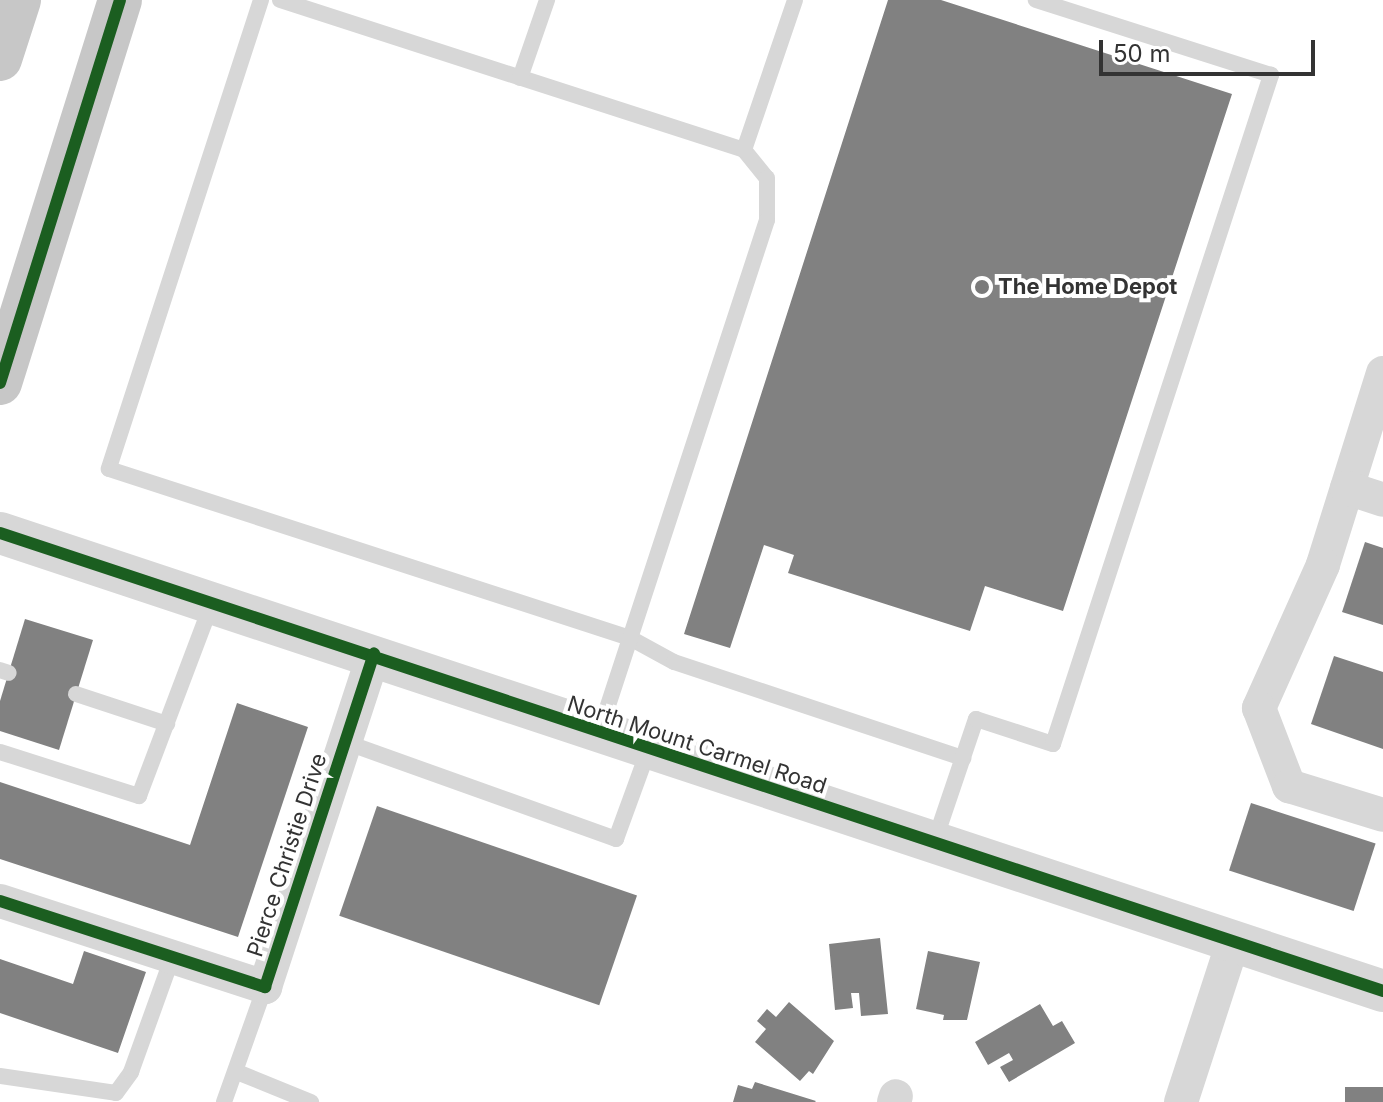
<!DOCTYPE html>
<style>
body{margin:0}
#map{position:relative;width:1383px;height:1102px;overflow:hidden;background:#fff;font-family:Inter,sans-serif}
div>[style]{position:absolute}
.building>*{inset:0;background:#818181;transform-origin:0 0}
.service>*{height:16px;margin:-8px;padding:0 8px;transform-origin:8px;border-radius:8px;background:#d7d7d7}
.minor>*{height:34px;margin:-17px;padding:0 17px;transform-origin:17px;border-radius:17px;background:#d7d7d7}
.tertiary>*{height:42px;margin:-21px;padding:0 21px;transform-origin:21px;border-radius:21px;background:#d7d7d7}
.trunk>*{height:44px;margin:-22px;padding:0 22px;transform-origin:22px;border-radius:22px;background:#c7c7c7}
.cycleway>*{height:12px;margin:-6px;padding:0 6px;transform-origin:6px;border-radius:6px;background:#1b5e20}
.dots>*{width:22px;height:22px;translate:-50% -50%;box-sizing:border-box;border:4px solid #fff;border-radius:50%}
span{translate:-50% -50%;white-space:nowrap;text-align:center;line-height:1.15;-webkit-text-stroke:8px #fff;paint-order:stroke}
.poi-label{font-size:22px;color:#333;font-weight:700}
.left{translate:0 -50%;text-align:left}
.street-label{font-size:22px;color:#333}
.scale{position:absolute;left:1099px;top:40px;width:216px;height:36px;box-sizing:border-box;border:4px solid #333;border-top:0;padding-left:10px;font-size:24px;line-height:28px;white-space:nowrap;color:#333;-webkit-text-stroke:6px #fff;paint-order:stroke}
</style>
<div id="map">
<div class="building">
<div style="clip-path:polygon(888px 0,941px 0,1232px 94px,1063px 611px,985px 586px,970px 631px,788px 573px,794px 555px,764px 545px,730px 648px,684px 634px)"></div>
<div style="clip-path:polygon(1365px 542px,1383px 548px,1383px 625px,1342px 612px)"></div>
<div style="clip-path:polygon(25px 619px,93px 640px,59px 750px,0 731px,0 701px)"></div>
<div style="clip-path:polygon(1334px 656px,1383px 672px,1383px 749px,1311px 724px)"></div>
<div style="clip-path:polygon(237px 703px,308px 727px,238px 937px,0 859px,0 782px,190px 845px)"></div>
<div style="left:1251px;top:803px;width:131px;height:71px;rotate:18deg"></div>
<div style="left:377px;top:806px;width:275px;height:116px;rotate:19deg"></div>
<div style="clip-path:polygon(880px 938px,888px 1014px,861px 1016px,859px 993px,851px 993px,853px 1008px,835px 1010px,829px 944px)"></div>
<div style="clip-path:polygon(84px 951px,146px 972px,118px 1053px,0 1013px,0 959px,73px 984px)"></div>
<div style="clip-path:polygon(928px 951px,980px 962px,967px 1020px,943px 1020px,944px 1015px,916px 1009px)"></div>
<div style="clip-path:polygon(789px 1002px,834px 1041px,813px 1074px,809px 1071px,800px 1081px,755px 1042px,766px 1029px,757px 1021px,767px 1009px,776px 1017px)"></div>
<div style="clip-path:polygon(1040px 1004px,1053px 1026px,1062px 1021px,1075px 1043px,1009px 1082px,1000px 1067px,1013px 1060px,1009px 1053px,988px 1065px,975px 1042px)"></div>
<div style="clip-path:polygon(755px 1082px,816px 1101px,815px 1102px,733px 1102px,738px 1085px,752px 1089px)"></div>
<div style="left:1383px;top:1087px;width:15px;height:38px;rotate:90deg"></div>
</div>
<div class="service">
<div style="left:261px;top:0;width:493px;rotate:108deg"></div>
<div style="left:109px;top:469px;width:548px;rotate:17.97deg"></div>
<div style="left:630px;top:638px;width:50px;rotate:28.6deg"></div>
<div style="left:674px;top:662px;width:305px;rotate:18.4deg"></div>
<div style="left:280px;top:0;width:488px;rotate:17.9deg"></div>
<div style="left:744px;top:150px;width:36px;rotate:51deg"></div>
<div style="left:767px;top:178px;width:42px;rotate:90deg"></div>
<div style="left:767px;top:220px;width:537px;rotate:108.13deg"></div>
<div style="left:520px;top:78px;width:83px;rotate:-70.9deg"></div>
<div style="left:744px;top:150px;width:158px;rotate:-71.2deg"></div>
<div style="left:0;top:670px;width:9px;rotate:18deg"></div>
<div style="left:76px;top:694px;width:96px;rotate:18.2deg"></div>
<div style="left:345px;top:742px;width:288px;rotate:19.7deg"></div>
<div style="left:616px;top:839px;width:94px;rotate:-70deg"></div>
<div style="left:0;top:752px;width:146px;rotate:17.6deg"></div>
<div style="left:139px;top:796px;width:206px;rotate:-69.3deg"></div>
<div style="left:934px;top:843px;width:131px;rotate:-71.3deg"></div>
<div style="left:976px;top:719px;width:81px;rotate:18deg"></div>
<div style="left:1053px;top:744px;width:704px;rotate:-71.95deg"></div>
<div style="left:1271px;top:75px;width:247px;rotate:-162.3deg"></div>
<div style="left:237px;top:1072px;width:80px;rotate:22.1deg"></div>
<div style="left:0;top:1076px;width:117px;rotate:8.3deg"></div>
<div style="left:116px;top:1093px;width:26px;rotate:-54deg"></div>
<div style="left:131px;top:1072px;width:121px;rotate:-70.2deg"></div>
<div style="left:224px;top:1102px;width:122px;rotate:-70.4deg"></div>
</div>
<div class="minor">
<div style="left:1383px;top:373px;width:201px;rotate:107.4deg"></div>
<div style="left:1323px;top:565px;width:157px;rotate:114.1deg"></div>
<div style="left:1259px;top:708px;width:84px;rotate:69deg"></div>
<div style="left:1289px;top:786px;width:98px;rotate:17.1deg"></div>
<div style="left:1347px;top:488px;width:38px;rotate:18deg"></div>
<div style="left:0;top:901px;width:279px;rotate:18deg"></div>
<div style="left:265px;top:987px;width:351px;rotate:-71.9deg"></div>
<div style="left:894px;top:1102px;width:6px;rotate:-72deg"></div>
<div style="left:1181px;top:1102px;width:168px;rotate:-72deg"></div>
</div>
<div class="tertiary">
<div style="left:0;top:533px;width:1457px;rotate:18.32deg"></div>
</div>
<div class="trunk">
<div style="left:0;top:59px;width:62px;rotate:-72.1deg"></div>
<div style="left:0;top:383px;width:401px;rotate:-72.6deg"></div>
</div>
<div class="cycleway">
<div style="left:0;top:383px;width:401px;rotate:-72.6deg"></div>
<div style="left:0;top:533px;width:1457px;rotate:18.32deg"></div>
<div style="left:0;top:901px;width:279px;rotate:18deg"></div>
<div style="left:265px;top:987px;width:351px;rotate:-71.9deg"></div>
</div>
<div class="dots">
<div style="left:982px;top:287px;background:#7a7a7a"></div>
</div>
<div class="poi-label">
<span class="left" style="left:998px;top:287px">The Home Depot</span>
</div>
<div class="street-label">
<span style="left:697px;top:745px;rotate:18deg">North Mount Carmel Road</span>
<span style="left:287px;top:855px;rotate:-72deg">Pierce Christie Drive</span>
</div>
<div class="scale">50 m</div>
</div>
